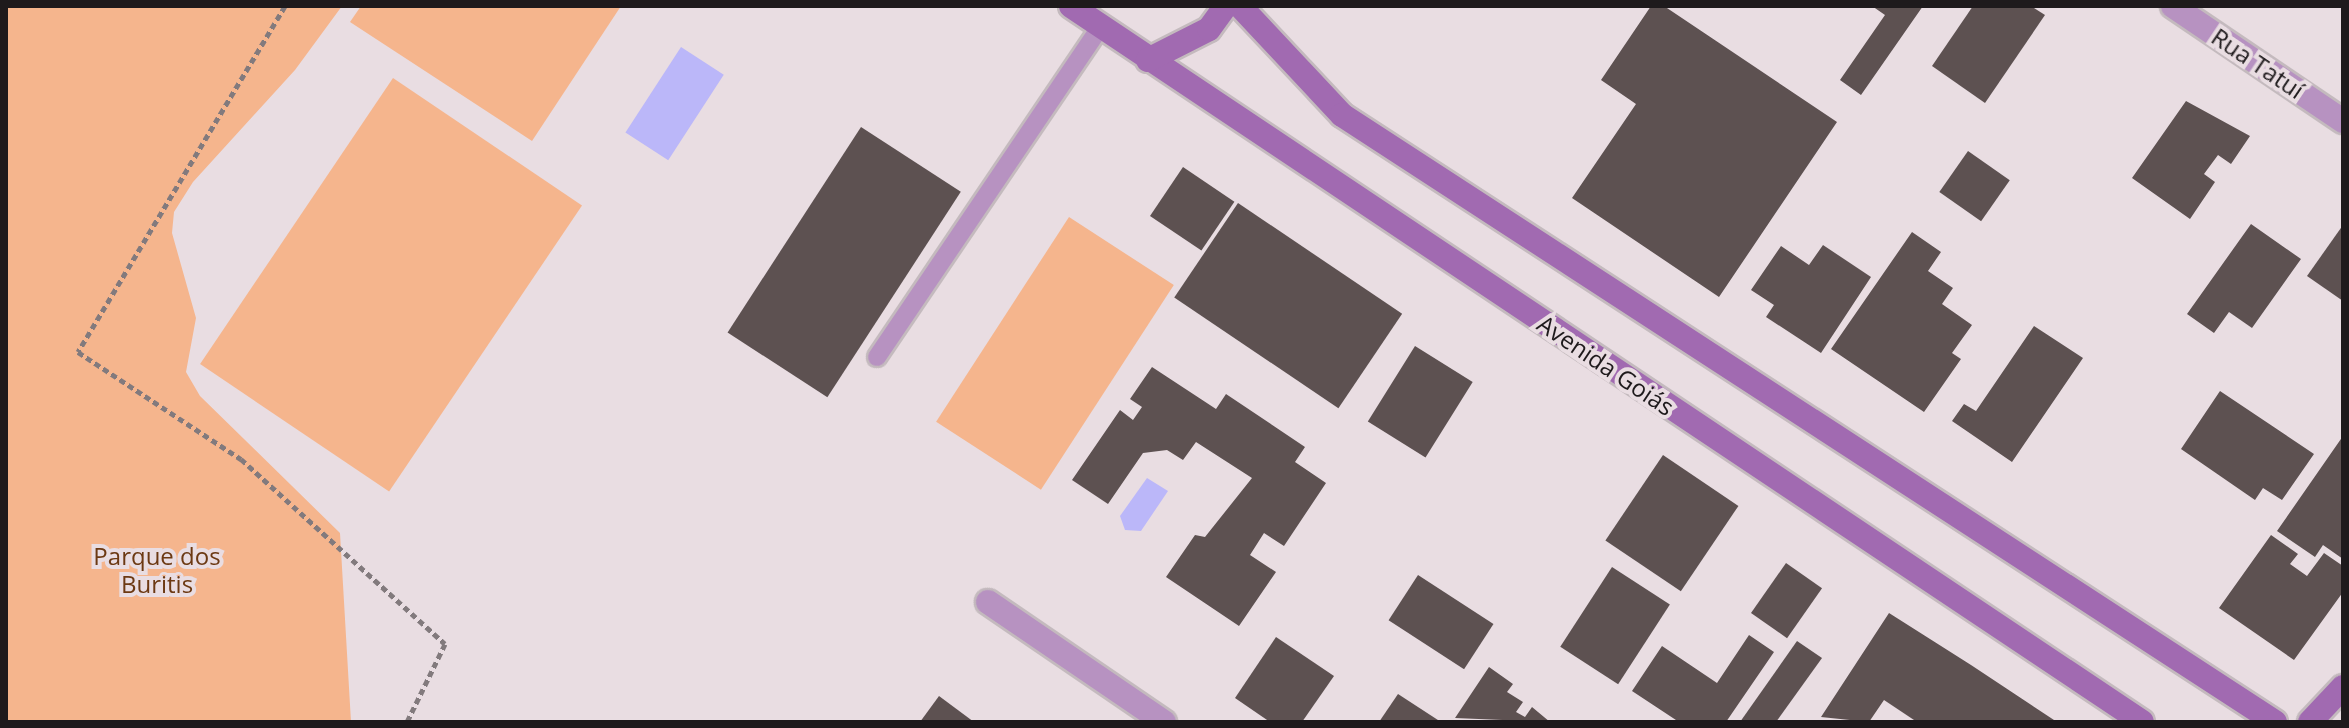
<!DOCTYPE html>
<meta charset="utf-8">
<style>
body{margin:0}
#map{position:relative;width:2349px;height:728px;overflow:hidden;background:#e9dde2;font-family:"Open Sans",sans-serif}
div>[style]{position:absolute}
.green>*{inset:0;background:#f5b58d;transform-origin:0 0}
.water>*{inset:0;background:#bbb7f9;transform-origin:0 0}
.building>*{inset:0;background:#5d5151;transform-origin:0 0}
.path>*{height:5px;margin-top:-2.5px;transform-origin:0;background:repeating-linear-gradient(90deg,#827a7d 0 6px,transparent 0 10px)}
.roads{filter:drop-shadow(2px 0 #c4babe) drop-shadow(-2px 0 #c4babe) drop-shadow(0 2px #c4babe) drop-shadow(0 -2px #c4babe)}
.lane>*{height:18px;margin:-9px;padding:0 9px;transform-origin:9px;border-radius:9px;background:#b792c1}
.street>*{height:24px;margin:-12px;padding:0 12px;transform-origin:12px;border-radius:12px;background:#b792c1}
.secondary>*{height:24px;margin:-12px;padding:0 12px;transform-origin:12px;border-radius:12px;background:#a16ab1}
span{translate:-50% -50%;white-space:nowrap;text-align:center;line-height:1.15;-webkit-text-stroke:8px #e9dde2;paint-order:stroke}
.street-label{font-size:24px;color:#1e1a1c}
.park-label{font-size:24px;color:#6c3913}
.frame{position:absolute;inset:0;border:8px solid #1e1a1c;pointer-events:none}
</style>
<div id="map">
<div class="green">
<div style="clip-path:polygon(6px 6px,342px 6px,295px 70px,193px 182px,174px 212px,172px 233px,196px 318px,186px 372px,200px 396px,340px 533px,351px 722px,6px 722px)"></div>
<div style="clip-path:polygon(361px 6px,621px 6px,532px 141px,350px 22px)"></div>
<div style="left:393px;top:78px;width:228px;height:345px;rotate:34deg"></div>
<div style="left:1069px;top:217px;width:125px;height:244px;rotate:33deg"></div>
</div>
<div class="water">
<div style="left:681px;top:47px;width:51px;height:102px;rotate:33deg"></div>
<div style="clip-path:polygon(1147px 478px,1168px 491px,1141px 531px,1125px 530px,1120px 516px)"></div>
</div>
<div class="building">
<div style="clip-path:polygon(1651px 6px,1664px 6px,1837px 122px,1719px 297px,1572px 198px,1636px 104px,1601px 80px)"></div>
<div style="clip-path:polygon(1872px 6px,1923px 6px,1861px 95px,1840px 80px,1885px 15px)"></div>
<div style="clip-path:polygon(1973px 6px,2031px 6px,2045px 15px,1985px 103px,1932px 66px)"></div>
<div style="clip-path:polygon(2186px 101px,2250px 136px,2231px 164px,2218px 155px,2204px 174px,2215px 182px,2190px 219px,2132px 178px)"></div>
<div style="left:861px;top:127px;width:119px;height:245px;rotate:33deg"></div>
<div style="left:1968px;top:151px;width:51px;height:50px;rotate:35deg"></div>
<div style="left:1183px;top:167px;width:62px;height:59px;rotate:34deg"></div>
<div style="left:1238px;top:203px;width:198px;height:114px;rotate:34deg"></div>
<div style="clip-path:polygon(2251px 224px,2301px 259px,2252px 328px,2229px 312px,2214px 333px,2187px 314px)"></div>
<div style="clip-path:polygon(2343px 225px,2343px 301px,2307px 276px)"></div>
<div style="clip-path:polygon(1912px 232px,1941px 252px,1928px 271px,1953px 288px,1942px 304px,1972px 325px,1952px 353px,1961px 359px,1924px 412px,1831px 349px)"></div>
<div style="clip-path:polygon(1823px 245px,1871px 277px,1821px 353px,1766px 317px,1774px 305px,1751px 290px,1781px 246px,1809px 265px)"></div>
<div style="clip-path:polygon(2034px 326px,2083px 358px,2012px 462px,1952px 421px,1964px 404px,1976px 411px)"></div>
<div style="left:1415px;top:346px;width:68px;height:89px;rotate:32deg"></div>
<div style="clip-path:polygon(1152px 367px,1216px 409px,1226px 394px,1305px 447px,1295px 462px,1326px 483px,1284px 546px,1264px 533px,1250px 555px,1276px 572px,1239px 626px,1166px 577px,1195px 535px,1205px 537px,1252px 478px,1196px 442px,1183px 460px,1167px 450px,1143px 453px,1108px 504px,1072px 480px,1120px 410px,1133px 420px,1142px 407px,1130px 399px)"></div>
<div style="clip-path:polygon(2220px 391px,2314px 454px,2282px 500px,2263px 488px,2255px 500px,2181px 449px)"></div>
<div style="clip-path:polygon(2343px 436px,2343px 559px,2323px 545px,2315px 557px,2277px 531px)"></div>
<div style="left:1663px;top:455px;width:91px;height:103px;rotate:34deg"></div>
<div style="clip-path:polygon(2271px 535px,2298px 554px,2290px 564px,2307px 576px,2324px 553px,2343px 566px,2343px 592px,2294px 660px,2219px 608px)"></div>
<div style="left:1786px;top:563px;width:44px;height:61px;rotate:35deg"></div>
<div style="left:1612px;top:567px;width:69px;height:95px;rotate:33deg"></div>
<div style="left:1418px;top:575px;width:90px;height:54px;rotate:33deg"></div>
<div style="clip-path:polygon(1889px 613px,1971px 665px,2057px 722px,1917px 722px,1884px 700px,1869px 722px,1821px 717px)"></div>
<div style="clip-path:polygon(1749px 635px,1774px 652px,1726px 722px,1679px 722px,1632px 691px,1662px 646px,1717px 683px)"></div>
<div style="clip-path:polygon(1276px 637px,1334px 676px,1302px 722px,1270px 722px,1235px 698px)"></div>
<div style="clip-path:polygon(1797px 641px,1822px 658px,1776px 722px,1740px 722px)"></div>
<div style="clip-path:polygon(1489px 667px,1513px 684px,1507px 692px,1523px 702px,1516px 712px,1525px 717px,1532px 707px,1550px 722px,1455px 718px)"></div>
<div style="clip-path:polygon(1398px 694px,1441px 722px,1379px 722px)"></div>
<div style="clip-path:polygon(939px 696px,974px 722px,920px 722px)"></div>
</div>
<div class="path">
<div style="left:285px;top:6px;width:403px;rotate:120.9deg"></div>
<div style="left:78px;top:352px;width:195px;rotate:33.3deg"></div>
<div style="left:241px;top:459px;width:275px;rotate:42.2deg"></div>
<div style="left:445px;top:644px;width:87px;rotate:116deg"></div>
</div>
<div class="roads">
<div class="lane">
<div style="left:877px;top:357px;width:397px;rotate:-55.9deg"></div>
</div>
<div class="street">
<div style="left:2173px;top:6px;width:205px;rotate:34.1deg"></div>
<div style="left:988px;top:602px;width:213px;rotate:34.3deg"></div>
</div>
<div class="secondary">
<div style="left:1071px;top:6px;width:1288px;rotate:33.76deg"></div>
<div style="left:1240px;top:6px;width:149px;rotate:46.9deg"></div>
<div style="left:1342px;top:115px;width:1113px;rotate:33.05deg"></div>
<div style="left:1148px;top:60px;width:68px;rotate:-26.9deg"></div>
<div style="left:1209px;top:29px;width:29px;rotate:-54deg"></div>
<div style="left:2310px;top:722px;width:48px;rotate:-46.7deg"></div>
</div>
</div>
<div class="street-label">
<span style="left:2258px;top:63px;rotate:34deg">Rua Tatuí</span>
<span style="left:1606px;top:365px;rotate:34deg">Avenida Goiás</span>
</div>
<div class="park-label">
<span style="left:157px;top:570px">Parque dos<br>Buritis</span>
</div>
<div class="frame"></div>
</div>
